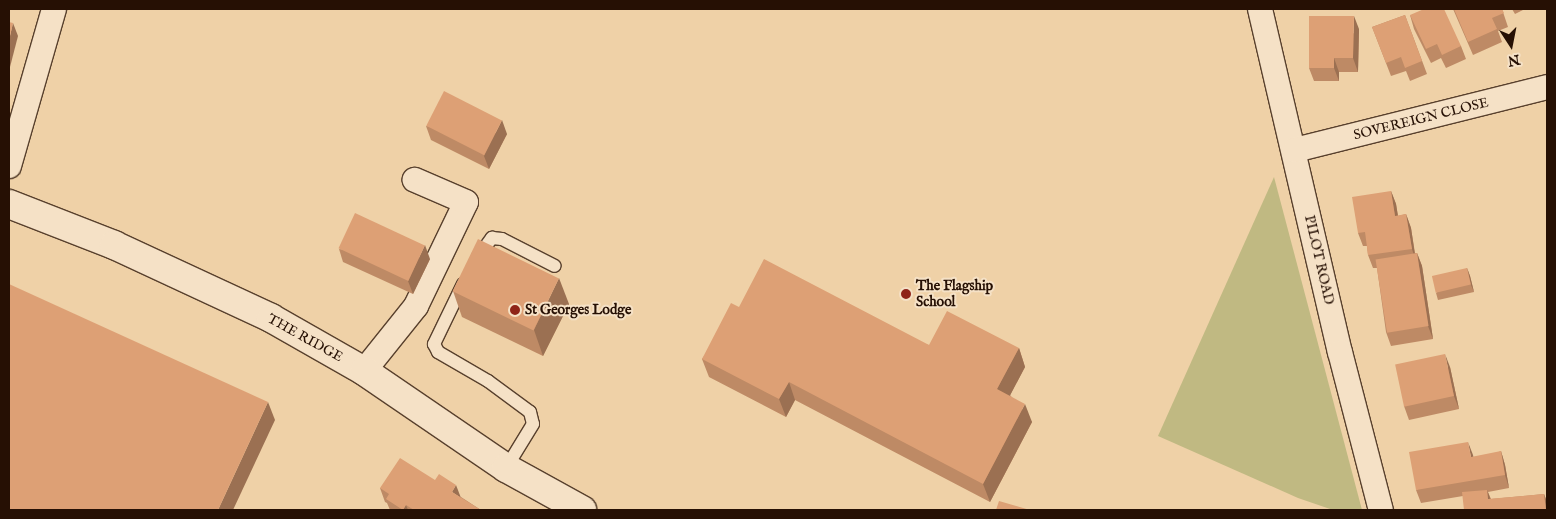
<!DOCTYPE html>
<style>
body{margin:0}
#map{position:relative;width:1556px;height:519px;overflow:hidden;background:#efd1a7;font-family:"IM FELL English",serif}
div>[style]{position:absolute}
.green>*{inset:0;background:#c0b982}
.roads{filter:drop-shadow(1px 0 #58402d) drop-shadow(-1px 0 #58402d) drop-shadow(0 1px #58402d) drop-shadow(0 -1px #58402d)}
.service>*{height:12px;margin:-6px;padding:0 6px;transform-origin:6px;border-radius:6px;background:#f5e1c6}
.minor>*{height:24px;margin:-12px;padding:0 12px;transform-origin:12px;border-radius:12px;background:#f5e1c6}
.secondary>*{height:28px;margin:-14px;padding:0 14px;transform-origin:14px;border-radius:14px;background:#f5e1c6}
.wall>*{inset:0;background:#be8a65}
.shaded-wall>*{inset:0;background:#9b7052}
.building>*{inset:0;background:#dda075;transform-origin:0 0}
.dots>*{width:14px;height:14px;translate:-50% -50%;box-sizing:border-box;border:2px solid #f5e1c6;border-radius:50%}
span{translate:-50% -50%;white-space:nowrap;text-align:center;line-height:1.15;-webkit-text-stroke:4px #f5e1c6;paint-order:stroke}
.street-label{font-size:14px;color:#261004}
.poi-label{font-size:14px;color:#261004;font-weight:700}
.left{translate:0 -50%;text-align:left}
.frame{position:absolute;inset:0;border:10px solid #261004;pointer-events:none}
.north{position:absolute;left:1486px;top:20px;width:50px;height:50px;-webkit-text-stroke:4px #f5e1c6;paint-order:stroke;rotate:169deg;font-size:14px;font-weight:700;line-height:20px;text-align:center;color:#261004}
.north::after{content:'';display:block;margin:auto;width:18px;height:22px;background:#261004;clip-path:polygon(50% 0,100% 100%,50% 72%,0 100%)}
</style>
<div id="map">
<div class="green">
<div style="clip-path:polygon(1274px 177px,1362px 510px,1333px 510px,1298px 498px,1158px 436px)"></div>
</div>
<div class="roads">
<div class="service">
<div style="left:478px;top:257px;width:24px;rotate:-54deg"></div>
<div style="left:492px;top:238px;width:10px;rotate:6deg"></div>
<div style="left:502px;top:239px;width:59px;rotate:27deg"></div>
<div style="left:463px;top:284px;width:67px;rotate:115.8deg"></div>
<div style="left:434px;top:344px;width:9px;rotate:63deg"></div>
<div style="left:438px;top:352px;width:58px;rotate:30.1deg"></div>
<div style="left:488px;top:381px;width:52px;rotate:36.4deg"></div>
<div style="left:530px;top:412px;width:12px;rotate:76deg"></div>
<div style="left:533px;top:424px;width:52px;rotate:121.5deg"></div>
</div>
<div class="minor">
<div style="left:1260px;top:9px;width:352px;rotate:76.9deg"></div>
<div style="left:1340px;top:352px;width:163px;rotate:75.5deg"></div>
<div style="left:1295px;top:150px;width:260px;rotate:-14deg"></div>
<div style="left:9px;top:166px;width:163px;rotate:-74deg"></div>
<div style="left:364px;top:371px;width:83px;rotate:-51.3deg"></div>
<div style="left:416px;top:306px;width:115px;rotate:-64.3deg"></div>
<div style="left:466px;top:202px;width:56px;rotate:-156.7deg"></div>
</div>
<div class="secondary">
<div style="left:9px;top:204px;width:113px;rotate:21.3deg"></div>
<div style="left:114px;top:245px;width:173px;rotate:24.9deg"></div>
<div style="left:271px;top:318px;width:107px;rotate:29.7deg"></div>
<div style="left:364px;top:371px;width:172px;rotate:34.3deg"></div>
<div style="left:506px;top:468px;width:87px;rotate:28.9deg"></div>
</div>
</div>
<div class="wall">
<div style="clip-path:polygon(1453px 9px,1502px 9px,1508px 27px,1498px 31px,1502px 42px,1473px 55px)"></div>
<div style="clip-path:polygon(1512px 9px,1525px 9px,1515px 14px)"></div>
<div style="clip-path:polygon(1405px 15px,1427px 74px,1410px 81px,1406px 71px,1391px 76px,1372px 27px)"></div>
<div style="clip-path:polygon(1410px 15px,1461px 46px,1466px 59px,1446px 68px,1441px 58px,1431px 63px,1414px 29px)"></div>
<div style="clip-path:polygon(1359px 29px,1358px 72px,1339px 72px,1339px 81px,1314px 81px,1309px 68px)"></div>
<div style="clip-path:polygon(426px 126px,507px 134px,489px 169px,431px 140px)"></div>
<div style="clip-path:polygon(1391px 191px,1396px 204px,1398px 216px,1406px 214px,1411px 228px,1415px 253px,1417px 253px,1422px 266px,1433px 339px,1391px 346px,1386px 332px,1377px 268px,1373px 268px,1368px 255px,1367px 246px,1363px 246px,1358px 233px)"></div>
<div style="clip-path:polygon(339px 249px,430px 259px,413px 294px,343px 262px)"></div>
<div style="clip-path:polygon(1467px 268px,1470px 276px,1474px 292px,1438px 300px,1436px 293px)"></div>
<div style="clip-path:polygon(453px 291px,569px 304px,543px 356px,462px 317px)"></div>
<div style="clip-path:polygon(739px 307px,929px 345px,1019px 348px,1025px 367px,1010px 395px,1032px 422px,990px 502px,795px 400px,786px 417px,709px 377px,702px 359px)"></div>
<div style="clip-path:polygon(1450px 367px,1459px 409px,1409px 420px,1404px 406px)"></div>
<div style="clip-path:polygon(1501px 451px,1505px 465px,1509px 488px,1488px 492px,1491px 499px,1544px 494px,1547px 502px,1547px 510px,1463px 496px,1421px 503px,1416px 490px)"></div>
<div style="clip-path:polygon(380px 488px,461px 497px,481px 510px,390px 510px,387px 503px,385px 502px)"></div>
</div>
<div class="shaded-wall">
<div style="clip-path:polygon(1354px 16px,1359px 29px,1358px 72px,1353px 58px)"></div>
<div style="clip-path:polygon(13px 23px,18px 36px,10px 67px,9px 63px,9px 40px)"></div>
<div style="clip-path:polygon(1334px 58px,1339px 72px,1339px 81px,1334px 68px)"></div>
<div style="clip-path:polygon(502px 120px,507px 134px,489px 169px,484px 156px)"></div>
<div style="clip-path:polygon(1391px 191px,1396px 204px,1400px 229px,1395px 216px)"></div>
<div style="clip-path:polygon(1406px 214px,1411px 228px,1416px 262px,1412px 249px)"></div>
<div style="clip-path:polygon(425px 245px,430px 259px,413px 294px,408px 281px)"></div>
<div style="clip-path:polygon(1417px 253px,1422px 266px,1433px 339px,1428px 326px)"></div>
<div style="clip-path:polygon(1467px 268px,1470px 276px,1474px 292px,1471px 285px)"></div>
<div style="clip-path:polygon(559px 278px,569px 304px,543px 356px,534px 330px)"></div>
<div style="clip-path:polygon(1019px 348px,1025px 367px,1004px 407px,997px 389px)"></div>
<div style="clip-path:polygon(1445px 354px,1450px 367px,1459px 409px,1454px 396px)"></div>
<div style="clip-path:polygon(789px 382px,795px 400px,786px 417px,779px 399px)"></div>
<div style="clip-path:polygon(268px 402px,275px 420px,233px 510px,218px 510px)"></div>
<div style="clip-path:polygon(1025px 404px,1032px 422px,990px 502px,983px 484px)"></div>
<div style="clip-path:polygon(1468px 442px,1473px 455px,1476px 470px,1471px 457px)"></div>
<div style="clip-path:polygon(1501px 451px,1505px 465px,1509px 488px,1505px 475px)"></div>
<div style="clip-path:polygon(456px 485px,461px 498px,452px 492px)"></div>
<div style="clip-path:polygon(1487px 490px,1492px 503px,1488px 499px)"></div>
<div style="clip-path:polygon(1544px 494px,1547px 502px,1547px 510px,1546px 510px)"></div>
<div style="clip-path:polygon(406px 505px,408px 510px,403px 510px)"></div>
</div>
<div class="building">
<div style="clip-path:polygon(1424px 9px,1444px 9px,1461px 46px,1442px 55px,1437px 44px,1426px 49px,1410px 15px)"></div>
<div style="clip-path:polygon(1454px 9px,1502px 9px,1504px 13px,1492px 18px,1497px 29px,1468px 42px)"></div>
<div style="clip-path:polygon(1405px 15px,1422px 61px,1405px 68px,1401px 57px,1386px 63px,1372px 27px)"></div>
<div style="clip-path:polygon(1309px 16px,1354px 16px,1353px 58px,1334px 58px,1334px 68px,1309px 68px)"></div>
<div style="clip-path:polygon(9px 22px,13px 23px,9px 40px)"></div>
<div style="left:444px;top:91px;width:65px;height:39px;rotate:27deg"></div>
<div style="clip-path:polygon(1391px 191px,1395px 216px,1406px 214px,1412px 249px,1368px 255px,1365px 232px,1358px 233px,1352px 197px)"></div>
<div style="left:355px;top:213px;width:77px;height:39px;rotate:25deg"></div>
<div style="left:478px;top:239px;width:90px;height:58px;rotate:26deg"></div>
<div style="left:1417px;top:253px;width:74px;height:42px;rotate:81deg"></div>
<div style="clip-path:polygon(764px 259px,929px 345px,947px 311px,1019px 348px,997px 389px,1025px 404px,983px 484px,789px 382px,779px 399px,702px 359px,731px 303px,739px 307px)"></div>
<div style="left:1467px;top:268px;width:17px;height:36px;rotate:77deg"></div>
<div style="clip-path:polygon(9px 284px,268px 402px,218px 510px,9px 510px)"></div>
<div style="left:1445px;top:354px;width:43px;height:51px;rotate:78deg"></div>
<div style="clip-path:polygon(1468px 442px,1471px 457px,1501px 451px,1505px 475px,1416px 490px,1409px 452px)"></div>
<div style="clip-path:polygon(400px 458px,435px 480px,439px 474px,456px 485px,452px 492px,481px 510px,414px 510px,406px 505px,403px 510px,386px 499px,389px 494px,380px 488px)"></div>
<div style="clip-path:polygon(1487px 490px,1488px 499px,1544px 494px,1546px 510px,1464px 510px,1462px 492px)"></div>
<div style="clip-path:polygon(999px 501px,1030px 510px,996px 510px)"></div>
</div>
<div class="dots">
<div style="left:906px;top:294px;background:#8f2418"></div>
<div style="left:515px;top:310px;background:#8f2418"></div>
</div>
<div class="street-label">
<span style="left:1421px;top:119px;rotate:-14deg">SOVEREIGN CLOSE</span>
<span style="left:1319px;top:260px;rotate:77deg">PILOT ROAD</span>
<span style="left:305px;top:338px;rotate:29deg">THE RIDGE</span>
</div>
<div class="poi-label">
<span class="left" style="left:916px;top:294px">The Flagship<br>School</span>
<span class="left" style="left:525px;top:310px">St Georges Lodge</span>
</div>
<div class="frame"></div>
<div class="north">N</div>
</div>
